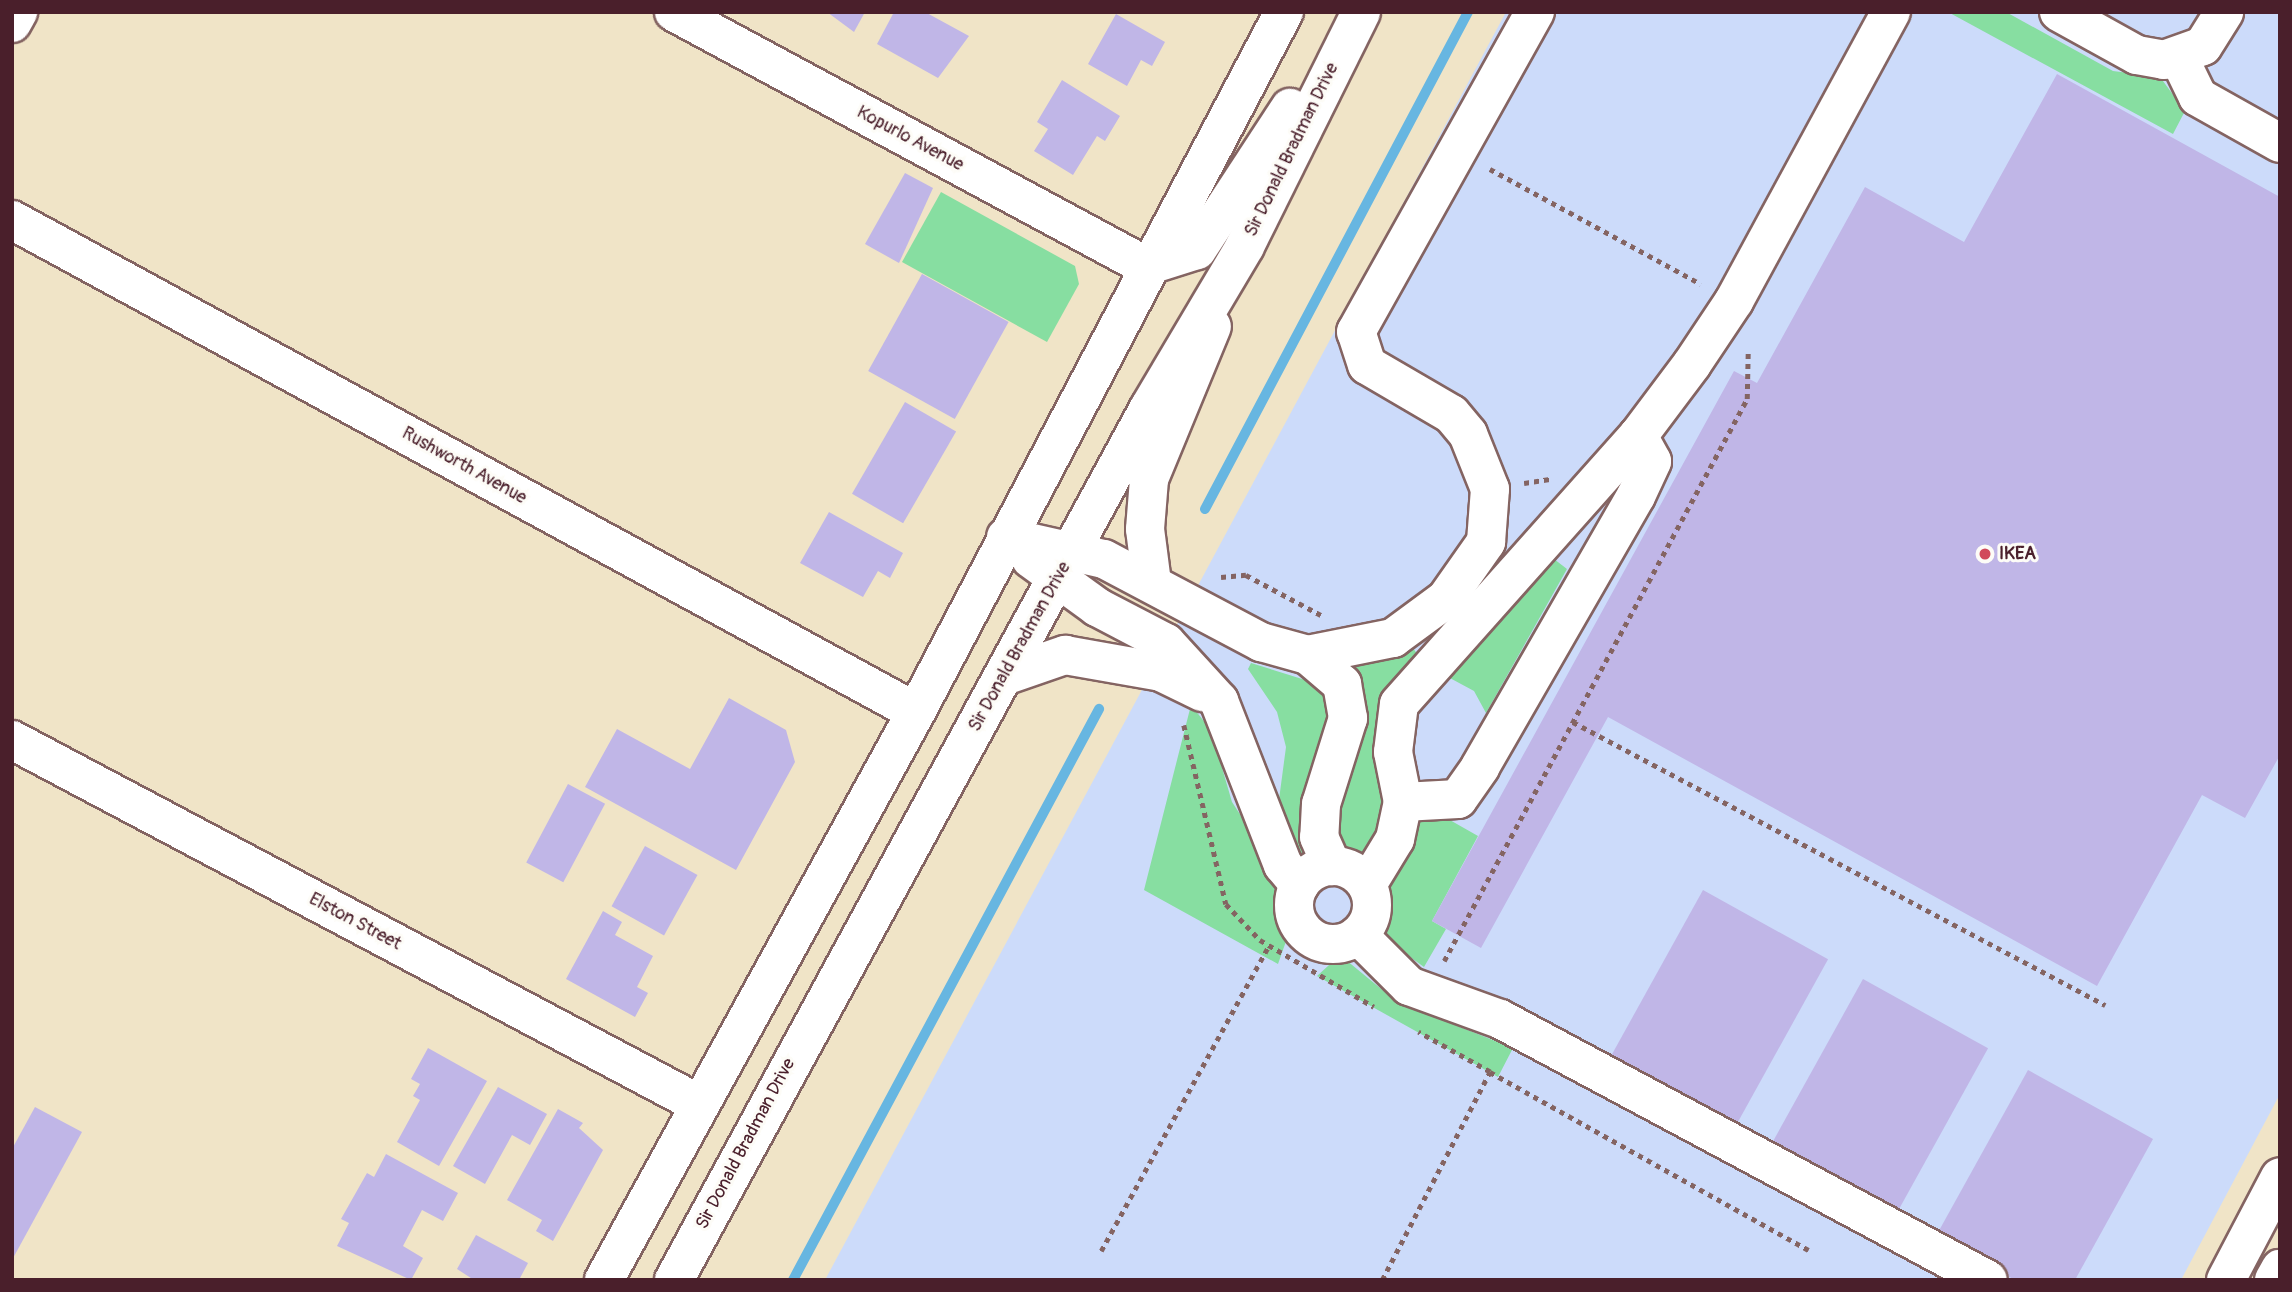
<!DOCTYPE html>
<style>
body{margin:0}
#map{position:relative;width:2292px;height:1292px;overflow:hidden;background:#f0e4c7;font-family:Pangolin,sans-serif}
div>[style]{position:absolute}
.built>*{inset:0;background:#ccdbfa}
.green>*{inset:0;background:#87dea1}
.stream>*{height:10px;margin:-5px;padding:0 5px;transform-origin:5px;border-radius:5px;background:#67b6e1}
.building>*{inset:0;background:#c0b6e7;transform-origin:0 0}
.path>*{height:4.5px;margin-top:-2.25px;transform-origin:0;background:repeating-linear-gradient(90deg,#846462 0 5px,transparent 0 10px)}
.roads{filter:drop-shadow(2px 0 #846462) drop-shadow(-2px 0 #846462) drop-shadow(0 2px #846462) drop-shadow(0 -2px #846462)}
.minor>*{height:38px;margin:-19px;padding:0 19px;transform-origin:19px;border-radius:19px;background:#fff}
.minor>.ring{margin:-19px;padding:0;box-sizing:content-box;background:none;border:38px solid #fff;border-radius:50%}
.major>*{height:38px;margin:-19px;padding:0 19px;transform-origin:19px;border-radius:19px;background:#fff}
.dots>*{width:19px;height:19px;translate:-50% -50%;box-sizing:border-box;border:4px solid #fdfcf7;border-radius:50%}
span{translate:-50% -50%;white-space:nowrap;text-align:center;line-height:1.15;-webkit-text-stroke:6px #fdfcf7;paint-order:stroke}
.street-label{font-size:18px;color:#4a1f2b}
.poi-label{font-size:18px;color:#4a1f2b;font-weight:700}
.left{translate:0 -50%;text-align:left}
.frame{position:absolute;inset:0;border:14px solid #4a1f2b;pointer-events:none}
</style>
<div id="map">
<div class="built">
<div style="clip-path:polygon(1506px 12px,2280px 12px,2280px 1094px,2181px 1280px,825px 1280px)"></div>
</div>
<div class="green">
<div style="clip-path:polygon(1948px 12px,2006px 12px,2113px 71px,2160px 77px,2185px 111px,2173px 134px)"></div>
<div style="clip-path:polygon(941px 192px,1075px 266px,1079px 284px,1047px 342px,902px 262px)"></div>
<div style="clip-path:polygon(1554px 559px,1567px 569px,1486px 713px,1474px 691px,1448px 677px,1473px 639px,1480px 644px)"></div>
<div style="clip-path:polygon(1413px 648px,1420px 658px,1388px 818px,1361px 868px,1335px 841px,1332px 827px,1366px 709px,1358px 679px,1341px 663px)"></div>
<div style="clip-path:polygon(1251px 663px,1315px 683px,1329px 696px,1332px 716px,1314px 864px,1304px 871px,1278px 807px,1286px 747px,1277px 712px,1248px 669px)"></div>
<div style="clip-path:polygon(1191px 705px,1211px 730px,1232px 802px,1284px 882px,1290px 930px,1278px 964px,1144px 890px)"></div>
<div style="clip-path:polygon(1434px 811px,1478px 836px,1432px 921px,1446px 929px,1424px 967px,1392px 944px,1378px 922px,1377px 893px,1408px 818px)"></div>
<div style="clip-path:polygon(1340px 955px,1397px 1002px,1513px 1048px,1498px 1077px,1317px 976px)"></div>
</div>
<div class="stream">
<div style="left:1205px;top:509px;width:562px;rotate:-62.11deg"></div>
<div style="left:793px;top:1280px;width:648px;rotate:-61.81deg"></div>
</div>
<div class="building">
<div style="clip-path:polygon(827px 12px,865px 12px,854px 32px)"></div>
<div style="clip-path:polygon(894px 12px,925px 12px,969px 36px,938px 78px,877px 44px)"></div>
<div style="clip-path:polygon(1116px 14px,1165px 42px,1152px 66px,1141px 60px,1127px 86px,1088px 64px)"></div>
<div style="clip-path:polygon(2057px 74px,2280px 197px,2280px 755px,2245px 818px,2202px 795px,2097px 986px,1608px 717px,1481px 948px,1432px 921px,1734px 371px,1757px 383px,1865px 187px,1964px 242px)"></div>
<div style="clip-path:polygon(1062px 80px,1120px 116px,1105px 141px,1097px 136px,1073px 175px,1034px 151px,1048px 129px,1037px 122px)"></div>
<div style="clip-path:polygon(905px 173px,933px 188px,899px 263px,865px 244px)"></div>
<div style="left:922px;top:274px;width:99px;height:111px;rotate:29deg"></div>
<div style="left:905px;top:402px;width:59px;height:106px;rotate:30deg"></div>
<div style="clip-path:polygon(829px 512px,903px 553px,890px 578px,878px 571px,863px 597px,800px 563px)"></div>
<div style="clip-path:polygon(729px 698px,786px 730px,795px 762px,736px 870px,585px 787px,617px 729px,690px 769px)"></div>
<div style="left:568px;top:784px;width:42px;height:89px;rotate:28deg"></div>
<div style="left:645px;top:846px;width:60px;height:69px;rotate:29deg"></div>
<div style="left:1703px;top:890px;width:143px;height:190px;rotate:29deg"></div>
<div style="clip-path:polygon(603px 911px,622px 922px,615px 935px,653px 956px,637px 987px,648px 993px,635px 1017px,566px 979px)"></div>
<div style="left:1863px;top:979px;width:143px;height:191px;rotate:29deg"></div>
<div style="clip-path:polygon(428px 1048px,487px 1081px,439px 1166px,397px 1142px,420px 1100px,413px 1096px,420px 1084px,411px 1079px)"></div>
<div style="clip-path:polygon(2028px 1070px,2153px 1139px,2075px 1280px,2015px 1280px,1936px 1236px)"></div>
<div style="clip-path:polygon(498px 1087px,547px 1114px,530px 1145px,512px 1135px,485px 1184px,453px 1166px)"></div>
<div style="clip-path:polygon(35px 1107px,82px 1132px,12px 1260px,12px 1149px)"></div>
<div style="clip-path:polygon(558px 1109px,583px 1123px,579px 1128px,603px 1150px,553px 1241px,536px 1231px,542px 1220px,507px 1200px)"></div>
<div style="clip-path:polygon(386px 1154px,458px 1193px,443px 1221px,422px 1210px,403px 1246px,423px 1258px,411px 1280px,337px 1246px,349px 1223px,341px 1219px,367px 1173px,374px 1177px)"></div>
<div style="clip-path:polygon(476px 1235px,528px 1263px,519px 1280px,474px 1280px,457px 1269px)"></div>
</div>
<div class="path">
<div style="left:1490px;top:169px;width:240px;rotate:28.6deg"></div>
<div style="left:1524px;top:483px;width:26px;rotate:-9deg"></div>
<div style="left:1221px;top:577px;width:25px;rotate:-5deg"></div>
<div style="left:1246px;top:575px;width:85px;rotate:28.1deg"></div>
<div style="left:1573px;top:722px;width:603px;rotate:28.01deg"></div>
<div style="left:1184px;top:725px;width:184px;rotate:76.8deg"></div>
<div style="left:1226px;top:904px;width:50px;rotate:46.6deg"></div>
<div style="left:1260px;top:940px;width:132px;rotate:30.4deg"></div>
<div style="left:1444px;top:961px;width:638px;rotate:-61.67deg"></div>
<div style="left:1747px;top:399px;width:49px;rotate:-88.8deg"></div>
<div style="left:1490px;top:1072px;width:365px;rotate:29.2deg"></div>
<div style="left:1101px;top:1251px;width:348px;rotate:-61.2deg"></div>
<div style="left:1382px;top:1280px;width:234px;rotate:-62.6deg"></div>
<div style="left:1490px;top:1072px;width:82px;rotate:-150.9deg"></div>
</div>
<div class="roads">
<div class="minor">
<div style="left:674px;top:12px;width:536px;rotate:28.29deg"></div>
<div style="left:2059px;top:12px;width:89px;rotate:28.9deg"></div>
<div style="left:2137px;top:55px;width:27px;rotate:10deg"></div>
<div style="left:2164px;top:60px;width:41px;rotate:-19.7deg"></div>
<div style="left:2203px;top:46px;width:40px;rotate:-58deg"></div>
<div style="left:12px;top:23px;width:13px;rotate:-61deg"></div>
<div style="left:2179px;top:58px;width:43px;rotate:64deg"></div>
<div style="left:2198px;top:97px;width:94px;rotate:29.3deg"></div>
<div style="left:12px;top:220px;width:1029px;rotate:28.56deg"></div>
<div style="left:1006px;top:537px;width:100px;rotate:12.7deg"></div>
<div style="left:1104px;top:559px;width:178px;rotate:27.9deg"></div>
<div style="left:1261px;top:642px;width:49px;rotate:15.5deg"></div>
<div style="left:1308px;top:655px;width:45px;rotate:40.5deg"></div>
<div style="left:1342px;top:684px;width:35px;rotate:80deg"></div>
<div style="left:1348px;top:718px;width:90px;rotate:107.4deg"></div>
<div style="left:1321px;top:804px;width:33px;rotate:93deg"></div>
<div style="left:1319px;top:837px;width:32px;rotate:66deg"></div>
<div style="left:1031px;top:559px;width:82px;rotate:36deg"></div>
<div style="left:1097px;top:607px;width:78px;rotate:27.6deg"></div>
<div style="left:1166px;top:643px;width:79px;rotate:47.6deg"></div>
<div style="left:1219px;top:701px;width:176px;rotate:68.7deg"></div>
<div style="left:1283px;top:865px;width:26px;rotate:50deg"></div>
<div style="left:1152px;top:583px;width:54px;rotate:-97.4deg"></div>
<div style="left:1145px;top:529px;width:50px;rotate:-85.4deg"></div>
<div style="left:1149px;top:479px;width:165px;rotate:-67.6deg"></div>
<div style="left:1308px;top:655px;width:87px;rotate:-11.3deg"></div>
<div style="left:1393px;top:638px;width:66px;rotate:-36.3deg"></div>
<div style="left:1446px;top:599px;width:70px;rotate:-54.9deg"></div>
<div style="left:1486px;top:542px;width:53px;rotate:-85.7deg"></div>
<div style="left:1490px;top:489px;width:59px;rotate:-111.8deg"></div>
<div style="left:1468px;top:434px;width:26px;rotate:-130deg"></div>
<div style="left:1451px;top:414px;width:97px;rotate:-149.7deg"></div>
<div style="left:1367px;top:365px;width:35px;rotate:-108deg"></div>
<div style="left:1356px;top:332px;width:367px;rotate:-60.8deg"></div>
<div style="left:1004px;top:676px;width:65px;rotate:-19deg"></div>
<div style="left:1065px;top:655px;width:97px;rotate:10deg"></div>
<div style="left:1161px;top:672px;width:46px;rotate:26deg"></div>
<div style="left:12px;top:740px;width:775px;rotate:27.92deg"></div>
<div style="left:1403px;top:802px;width:55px;rotate:-3.1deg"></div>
<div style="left:1458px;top:799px;width:39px;rotate:-55deg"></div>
<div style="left:1480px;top:767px;width:313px;rotate:-60.1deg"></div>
<div style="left:1636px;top:496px;width:38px;rotate:-65deg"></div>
<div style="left:1652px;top:461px;width:29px;rotate:-119deg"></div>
<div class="ring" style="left:1294px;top:866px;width:40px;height:40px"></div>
<div style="left:1367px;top:885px;width:54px;rotate:-58.7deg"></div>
<div style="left:1395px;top:839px;width:38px;rotate:-78deg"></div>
<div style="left:1403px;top:802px;width:51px;rotate:-101.3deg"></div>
<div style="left:1393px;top:752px;width:48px;rotate:-82.9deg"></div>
<div style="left:1399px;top:704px;width:359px;rotate:-48.3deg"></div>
<div style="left:1638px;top:436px;width:90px;rotate:-53.1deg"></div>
<div style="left:1692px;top:364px;width:76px;rotate:-56.3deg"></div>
<div style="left:1734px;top:301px;width:329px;rotate:-61.5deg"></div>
<div style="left:1358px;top:935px;width:72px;rotate:45deg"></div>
<div style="left:1409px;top:986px;width:97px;rotate:19.9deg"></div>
<div style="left:1500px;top:1019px;width:553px;rotate:28.14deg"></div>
<div style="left:2226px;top:1280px;width:116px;rotate:-62.3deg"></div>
<div style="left:2274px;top:1280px;width:13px;rotate:-61deg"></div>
</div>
<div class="major">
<div style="left:1146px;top:266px;width:53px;rotate:-17.4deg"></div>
<div style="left:1197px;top:250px;width:170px;rotate:-56.8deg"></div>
<div style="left:604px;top:1280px;width:648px;rotate:-61.22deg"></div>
<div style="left:916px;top:712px;width:791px;rotate:-62.27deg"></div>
<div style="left:674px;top:1280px;width:993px;rotate:-61.42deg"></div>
<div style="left:1149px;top:408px;width:188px;rotate:-59.3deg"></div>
<div style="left:1245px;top:246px;width:261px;rotate:-63.6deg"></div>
</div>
</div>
<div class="dots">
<div style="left:1985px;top:554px;background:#d1495b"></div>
</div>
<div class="street-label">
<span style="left:910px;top:139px;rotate:28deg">Kopurlo Avenue</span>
<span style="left:1292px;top:150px;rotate:-64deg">Sir Donald Bradman Drive</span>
<span style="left:464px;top:466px;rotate:29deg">Rushworth Avenue</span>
<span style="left:1020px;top:647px;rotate:-61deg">Sir Donald Bradman Drive</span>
<span style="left:355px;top:922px;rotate:28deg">Elston Street</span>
<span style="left:746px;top:1144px;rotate:-62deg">Sir Donald Bradman Drive</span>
</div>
<div class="poi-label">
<span class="left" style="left:1999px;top:554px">IKEA</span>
</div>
<div class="frame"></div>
</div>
